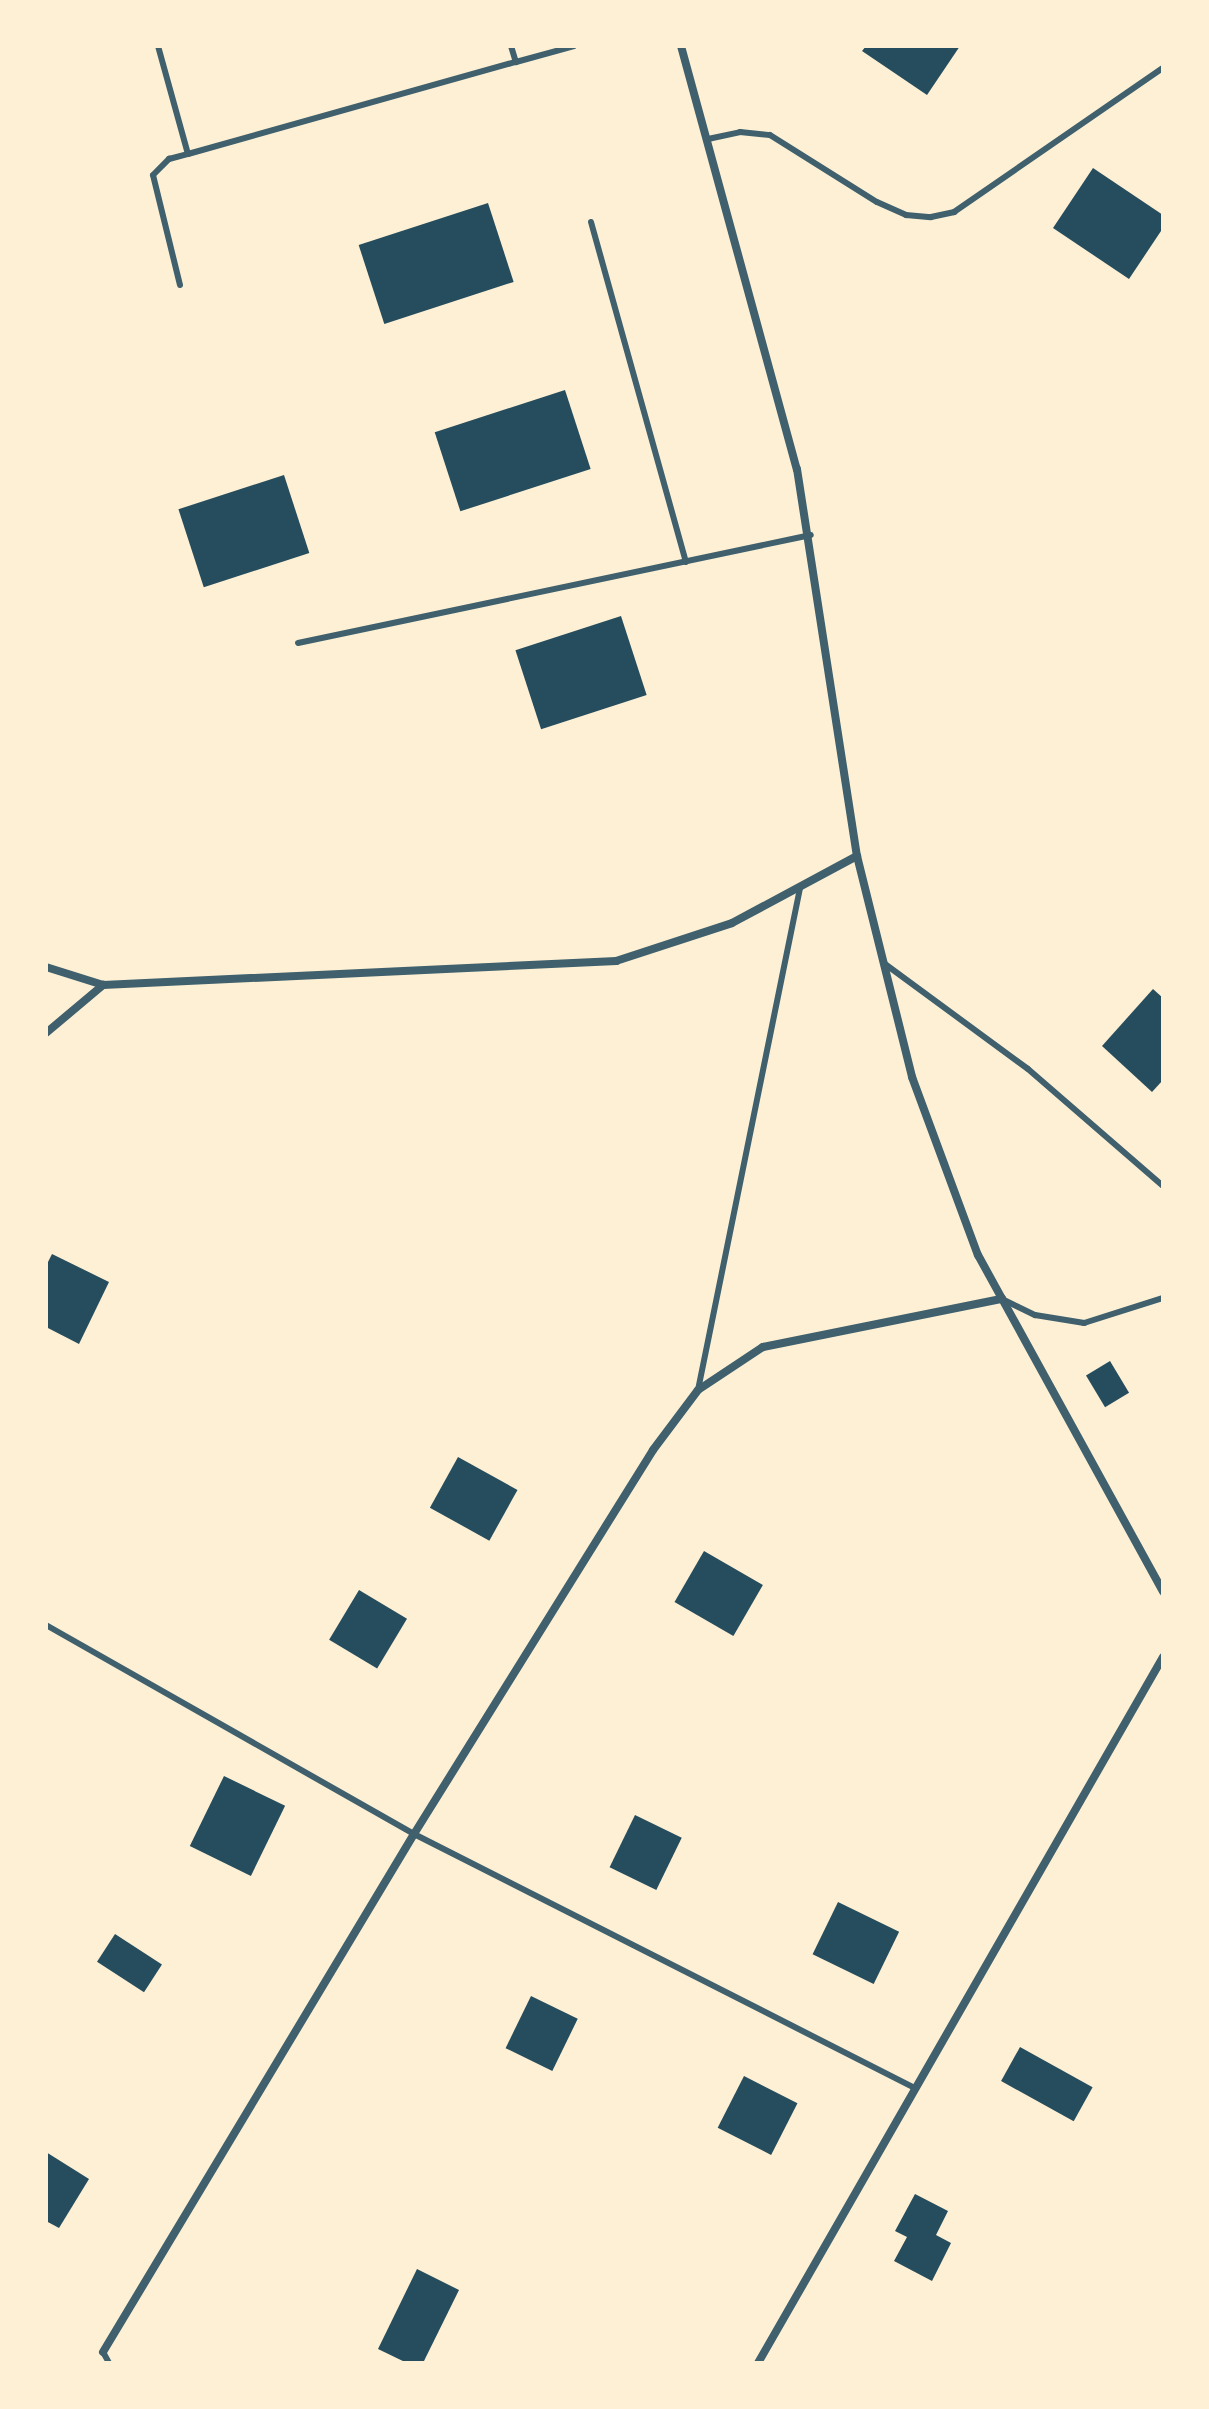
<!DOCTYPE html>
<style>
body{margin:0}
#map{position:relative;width:1209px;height:2409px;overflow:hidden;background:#fdf0d5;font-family:Inter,sans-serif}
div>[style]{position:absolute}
.building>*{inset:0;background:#264d5e;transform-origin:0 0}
.service>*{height:6px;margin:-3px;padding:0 3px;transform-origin:3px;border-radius:3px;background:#3f606c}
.minor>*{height:8px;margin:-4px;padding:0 4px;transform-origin:4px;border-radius:4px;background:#3f606c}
span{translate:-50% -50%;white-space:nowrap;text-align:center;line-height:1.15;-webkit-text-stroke:8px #fdf0d5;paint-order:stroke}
.frame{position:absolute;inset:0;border:48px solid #fdf0d5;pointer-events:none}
</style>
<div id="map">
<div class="building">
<div style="clip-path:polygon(866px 46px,960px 46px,927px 95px,862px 51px)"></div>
<div style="clip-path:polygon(1093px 168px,1163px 215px,1163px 228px,1129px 279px,1053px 228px)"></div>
<div style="left:488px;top:203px;width:83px;height:136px;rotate:72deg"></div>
<div style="left:565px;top:390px;width:83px;height:137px;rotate:72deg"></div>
<div style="left:284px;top:475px;width:82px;height:111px;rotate:72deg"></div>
<div style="left:621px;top:616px;width:83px;height:111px;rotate:72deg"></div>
<div style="clip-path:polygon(1153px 989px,1163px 998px,1163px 1080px,1152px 1092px,1102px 1046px)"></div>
<div style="clip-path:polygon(52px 1254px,109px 1282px,79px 1344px,46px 1327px,46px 1266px)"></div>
<div style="left:1110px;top:1361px;width:37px;height:28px;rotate:59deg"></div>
<div style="left:458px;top:1457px;width:68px;height:58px;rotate:29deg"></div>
<div style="left:704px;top:1551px;width:68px;height:59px;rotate:30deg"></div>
<div style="left:359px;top:1590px;width:56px;height:58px;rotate:31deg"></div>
<div style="left:224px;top:1776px;width:68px;height:78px;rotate:26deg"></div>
<div style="left:635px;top:1815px;width:52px;height:58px;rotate:26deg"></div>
<div style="left:838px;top:1902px;width:68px;height:58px;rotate:26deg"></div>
<div style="left:115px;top:1934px;width:56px;height:33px;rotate:33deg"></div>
<div style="left:531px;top:1996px;width:52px;height:58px;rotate:26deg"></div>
<div style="left:1020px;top:2047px;width:83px;height:39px;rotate:29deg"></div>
<div style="left:744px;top:2076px;width:60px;height:58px;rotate:27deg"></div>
<div style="clip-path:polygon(46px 2152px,89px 2179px,59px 2228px,46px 2221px)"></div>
<div style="clip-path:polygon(915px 2194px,948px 2211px,936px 2235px,951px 2243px,932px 2281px,894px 2261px,907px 2237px,895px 2231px)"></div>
<div style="clip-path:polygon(417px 2269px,459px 2290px,423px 2363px,407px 2363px,378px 2349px)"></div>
</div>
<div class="service">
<div style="left:158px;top:46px;width:112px;rotate:74.5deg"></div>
<div style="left:188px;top:154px;width:341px;rotate:-15.7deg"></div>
<div style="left:511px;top:46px;width:17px;rotate:73deg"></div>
<div style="left:516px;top:62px;width:60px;rotate:-15.4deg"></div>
<div style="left:708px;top:139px;width:33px;rotate:-12deg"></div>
<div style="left:740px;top:132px;width:30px;rotate:6deg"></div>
<div style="left:770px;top:135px;width:126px;rotate:32.1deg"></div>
<div style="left:877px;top:202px;width:32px;rotate:24deg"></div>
<div style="left:906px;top:215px;width:25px;rotate:5deg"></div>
<div style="left:931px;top:217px;width:24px;rotate:-12deg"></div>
<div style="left:954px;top:212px;width:254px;rotate:-34.6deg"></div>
<div style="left:591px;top:222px;width:353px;rotate:74.4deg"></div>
<div style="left:180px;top:285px;width:113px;rotate:-103.8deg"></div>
<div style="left:153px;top:175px;width:23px;rotate:-45deg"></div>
<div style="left:169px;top:159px;width:20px;rotate:-15deg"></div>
<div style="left:298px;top:643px;width:524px;rotate:-11.89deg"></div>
<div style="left:885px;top:964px;width:177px;rotate:36.3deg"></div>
<div style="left:1028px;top:1069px;width:179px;rotate:40.9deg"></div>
<div style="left:1002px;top:1299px;width:37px;rotate:26deg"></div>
<div style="left:1035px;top:1315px;width:50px;rotate:9.3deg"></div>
<div style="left:1084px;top:1323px;width:83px;rotate:-17.6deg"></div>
<div style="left:698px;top:1390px;width:512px;rotate:-78.51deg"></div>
<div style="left:46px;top:1625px;width:423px;rotate:29.6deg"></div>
<div style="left:414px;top:1834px;width:559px;rotate:26.89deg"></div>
<div style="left:103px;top:2352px;width:13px;rotate:61deg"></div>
</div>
<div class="minor">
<div style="left:681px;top:46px;width:439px;rotate:74.7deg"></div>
<div style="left:797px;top:469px;width:392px;rotate:81.2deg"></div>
<div style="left:857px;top:856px;width:228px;rotate:76deg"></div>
<div style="left:912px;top:1077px;width:190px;rotate:69.7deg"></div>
<div style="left:978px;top:1255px;width:384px;rotate:61.2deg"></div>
<div style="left:46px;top:967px;width:60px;rotate:17.5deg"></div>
<div style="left:103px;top:985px;width:514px;rotate:-2.68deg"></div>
<div style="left:616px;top:961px;width:122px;rotate:-18.1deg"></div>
<div style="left:732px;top:923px;width:142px;rotate:-28.2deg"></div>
<div style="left:46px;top:1033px;width:75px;rotate:-40.1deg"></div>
<div style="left:103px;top:2352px;width:604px;rotate:-59.02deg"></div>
<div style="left:414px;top:1834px;width:452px;rotate:-58.1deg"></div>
<div style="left:653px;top:1450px;width:75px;rotate:-53.1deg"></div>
<div style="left:698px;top:1390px;width:78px;rotate:-33.5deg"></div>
<div style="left:763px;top:1347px;width:244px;rotate:-11.4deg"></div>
<div style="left:758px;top:2363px;width:814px;rotate:-60.16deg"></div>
</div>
<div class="frame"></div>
</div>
